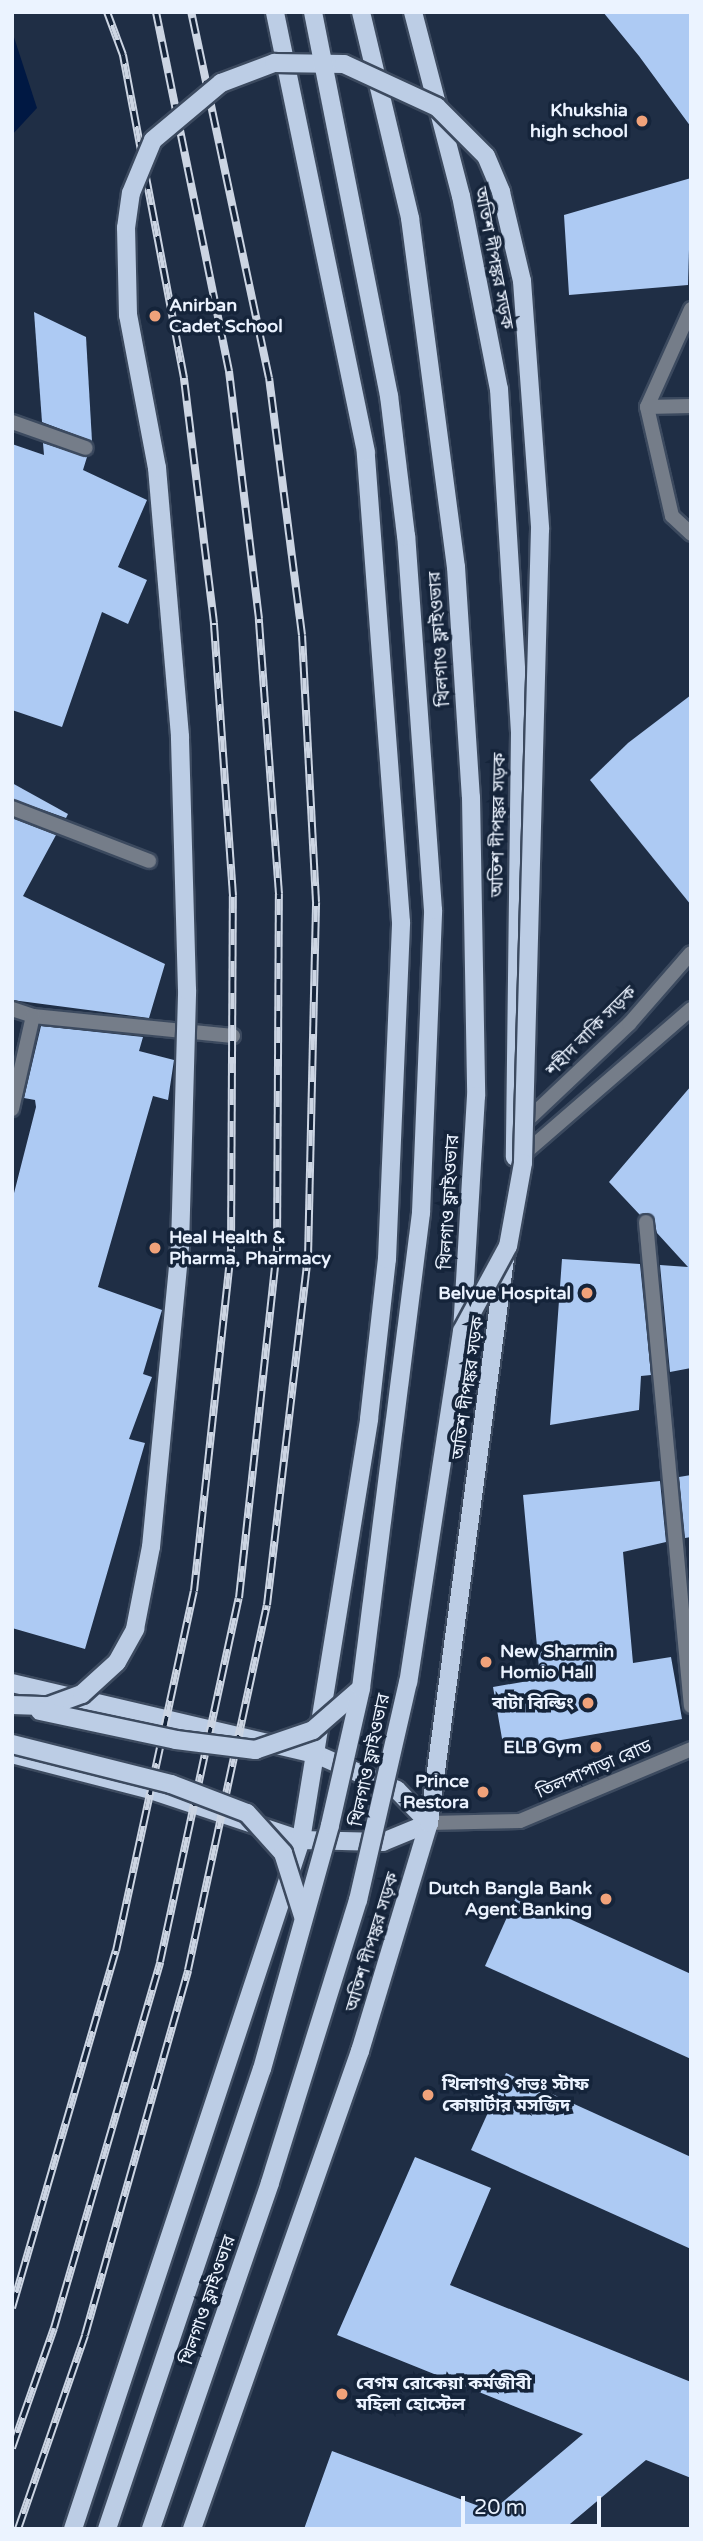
<!DOCTYPE html>
<meta charset="utf-8">
<style>
body{margin:0}
#map{position:relative;width:703px;height:2541px;overflow:hidden;background:#1f2e45;font-family:"Varela Round","Noto Sans Bengali",sans-serif}
div>[style]{position:absolute}
.water>*{inset:0;background:#001843}
.building>*{inset:0;background:#adcaf3}
.roads{filter:drop-shadow(2px 0 #3c4a5f) drop-shadow(-2px 0 #3c4a5f) drop-shadow(0 2px #3c4a5f) drop-shadow(0 -2px #3c4a5f)}
.minor>*{height:14px;margin:-7px;padding:0 7px;transform-origin:7px;border-radius:7px;background:#757d89}
.tertiary>*{height:14px;margin:-7px;padding:0 7px;transform-origin:7px;border-radius:7px;background:#757d89}
.primary>*{height:18px;margin:-9px;padding:0 9px;transform-origin:9px;border-radius:9px;background:#bccde5}
.rail>*{height:8px;margin-top:-4px;transform-origin:0;background:repeating-linear-gradient(90deg,#15243a 0 16px,#ccd5e3 0 32px);box-sizing:border-box;border-block:2px solid #ccd5e3}
.bridges{filter:drop-shadow(2px 0 #3c4a5f) drop-shadow(-2px 0 #3c4a5f) drop-shadow(0 2px #3c4a5f) drop-shadow(0 -2px #3c4a5f)}
.primary-bridge>*{height:18px;margin:-9px;padding:0 9px;transform-origin:9px;border-radius:9px;background:#bccde5}
.dots>*{width:19px;height:19px;translate:-50% -50%;box-sizing:border-box;border:4px solid #15243a;border-radius:50%}
span{translate:-50% -50%;white-space:nowrap;text-align:center;line-height:1.15;-webkit-text-stroke:7px #15243a;paint-order:stroke}
.poi-label{font-size:18px;color:#ebf3ff;font-weight:700}
.right{translate:-100% -50%;text-align:right}
.left{translate:0 -50%;text-align:left}
.street-label{font-size:18px;color:#ebf3ff}
.frame{position:absolute;inset:0;border:14px solid #ebf3ff;pointer-events:none}
.scale{position:absolute;left:461px;top:2496px;width:140px;height:32px;box-sizing:border-box;border:4px solid #ebf3ff;border-top:0;padding-left:9px;font-size:21px;line-height:24px;white-space:nowrap;color:#ebf3ff;-webkit-text-stroke:5px #15243a;paint-order:stroke}
</style>
<div id="map">
<div class="water">
<div style="clip-path:polygon(12px 31px,37px 108px,12px 135px)"></div>
</div>
<div class="building">
<div style="clip-path:polygon(603px 12px,691px 12px,691px 127px,639px 56px)"></div>
<div style="clip-path:polygon(691px 178px,688px 285px,569px 295px,564px 215px)"></div>
<div style="clip-path:polygon(34px 312px,86px 337px,92px 441px,42px 422px)"></div>
<div style="clip-path:polygon(43px 443px,87px 457px,83px 470px,147px 500px,118px 567px,147px 580px,128px 624px,102px 612px,62px 727px,12px 710px,12px 444px,44px 455px)"></div>
<div style="clip-path:polygon(691px 695px,691px 905px,590px 780px,628px 743px)"></div>
<div style="clip-path:polygon(12px 783px,68px 814px,66px 818px,12px 799px)"></div>
<div style="clip-path:polygon(12px 818px,56px 835px,23px 896px,165px 964px,149px 1018px,12px 1000px)"></div>
<div style="clip-path:polygon(41px 1026px,143px 1037px,139px 1051px,174px 1060px,168px 1100px,153px 1096px,98px 1287px,162px 1310px,143px 1374px,152px 1377px,129px 1439px,145px 1443px,85px 1649px,12px 1628px,12px 1201px,36px 1107px,35px 1100px,24px 1098px)"></div>
<div style="clip-path:polygon(691px 1086px,691px 1368px,670px 1372px,660px 1265px,688px 1267px,657px 1233px,653px 1216px,640px 1215px,609px 1182px)"></div>
<div style="clip-path:polygon(562px 1259px,640px 1264px,651px 1375px,641px 1376px,639px 1410px,550px 1425px)"></div>
<div style="clip-path:polygon(691px 1475px,691px 1537px,685px 1538px,679px 1477px)"></div>
<div style="clip-path:polygon(660px 1481px,666px 1542px,623px 1552px,633px 1663px,671px 1657px,682px 1719px,504px 1750px,493px 1687px,540px 1679px,523px 1495px)"></div>
<div style="clip-path:polygon(517px 1895px,691px 1974px,691px 2059px,485px 1966px)"></div>
<div style="clip-path:polygon(506px 2073px,691px 2157px,691px 2249px,471px 2150px)"></div>
<div style="clip-path:polygon(415px 2157px,491px 2188px,450px 2285px,691px 2382px,691px 2478px,646px 2460px,564px 2529px,304px 2529px,332px 2451px,492px 2511px,583px 2434px,337px 2335px)"></div>
</div>
<div class="roads">
<div class="minor">
<div style="left:691px;top:309px;width:107px;rotate:114.2deg"></div>
<div style="left:647px;top:407px;width:112px;rotate:77.1deg"></div>
<div style="left:672px;top:516px;width:26px;rotate:43deg"></div>
<div style="left:647px;top:407px;width:44px;rotate:-1.3deg"></div>
<div style="left:12px;top:422px;width:78px;rotate:19.4deg"></div>
<div style="left:12px;top:808px;width:147px;rotate:21.1deg"></div>
<div style="left:12px;top:1009px;width:22px;rotate:18deg"></div>
<div style="left:33px;top:1016px;width:201px;rotate:5.7deg"></div>
<div style="left:12px;top:1109px;width:95px;rotate:-77.3deg"></div>
<div style="left:646px;top:1222px;width:486px;rotate:84.7deg"></div>
<div style="left:429px;top:1823px;width:91px;rotate:-1.3deg"></div>
<div style="left:520px;top:1821px;width:186px;rotate:-22.8deg"></div>
</div>
<div class="tertiary">
<div style="left:521px;top:1126px;width:149px;rotate:-43.4deg"></div>
<div style="left:629px;top:1024px;width:94px;rotate:-48.9deg"></div>
<div style="left:518px;top:1159px;width:229px;rotate:-40.9deg"></div>
</div>
<div class="primary">
<div style="left:361px;top:12px;width:212px;rotate:76.6deg"></div>
<div style="left:410px;top:218px;width:352px;rotate:82.5deg"></div>
<div style="left:456px;top:567px;width:230px;rotate:86.3deg"></div>
<div style="left:471px;top:797px;width:299px;rotate:89deg"></div>
<div style="left:476px;top:1096px;width:235px;rotate:93.4deg"></div>
<div style="left:413px;top:12px;width:190px;rotate:75.4deg"></div>
<div style="left:461px;top:196px;width:197px;rotate:78.9deg"></div>
<div style="left:499px;top:389px;width:345px;rotate:86.5deg"></div>
<div style="left:520px;top:733px;width:424px;rotate:90.7deg"></div>
<div style="left:12px;top:1683px;width:314px;rotate:13.2deg"></div>
<div style="left:318px;top:1755px;width:86px;rotate:23.9deg"></div>
<div style="left:397px;top:1790px;width:46px;rotate:45.9deg"></div>
<div style="left:429px;top:1823px;width:50px;rotate:157.6deg"></div>
<div style="left:383px;top:1842px;width:82px;rotate:-178.6deg"></div>
<div style="left:301px;top:1840px;width:158px;rotate:-161.6deg"></div>
<div style="left:151px;top:1790px;width:144px;rotate:-165.5deg"></div>
<div style="left:73px;top:2529px;width:726px;rotate:-71.69deg"></div>
<div style="left:301px;top:1840px;width:426px;rotate:-80.8deg"></div>
<div style="left:369px;top:1419px;width:161px;rotate:-83.6deg"></div>
<div style="left:387px;top:1259px;width:337px;rotate:-87.6deg"></div>
<div style="left:401px;top:922px;width:471px;rotate:-94.3deg"></div>
<div style="left:366px;top:452px;width:449px;rotate:-101.7deg"></div>
<div style="left:192px;top:2529px;width:507px;rotate:-70.64deg"></div>
<div style="left:360px;top:2051px;width:238px;rotate:-73.2deg"></div>
<div style="left:429px;top:1823px;width:577px;rotate:-82.33deg"></div>
</div>
</div>
<div class="rail">
<div style="left:12px;top:2308px;width:372px;rotate:-73.8deg"></div>
<div style="left:116px;top:1951px;width:368px;rotate:-77.8deg"></div>
<div style="left:194px;top:1591px;width:344px;rotate:-83.8deg"></div>
<div style="left:231px;top:1249px;width:353px;rotate:-89.7deg"></div>
<div style="left:233px;top:896px;width:274px;rotate:-94deg"></div>
<div style="left:214px;top:623px;width:247px;rotate:-97deg"></div>
<div style="left:184px;top:378px;width:329px;rotate:-100.7deg"></div>
<div style="left:123px;top:55px;width:46px;rotate:-110.4deg"></div>
<div style="left:12px;top:2448px;width:127px;rotate:-70.7deg"></div>
<div style="left:54px;top:2328px;width:381px;rotate:-73.8deg"></div>
<div style="left:160px;top:1962px;width:372px;rotate:-77.8deg"></div>
<div style="left:239px;top:1598px;width:349px;rotate:-83.8deg"></div>
<div style="left:277px;top:1251px;width:357px;rotate:-89.7deg"></div>
<div style="left:279px;top:894px;width:276px;rotate:-94.2deg"></div>
<div style="left:259px;top:619px;width:250px;rotate:-96.9deg"></div>
<div style="left:229px;top:371px;width:366px;rotate:-101.5deg"></div>
<div style="left:18px;top:2529px;width:205px;rotate:-70.9deg"></div>
<div style="left:85px;top:2335px;width:379px;rotate:-74.2deg"></div>
<div style="left:188px;top:1970px;width:373px;rotate:-77.8deg"></div>
<div style="left:267px;top:1605px;width:349px;rotate:-83.3deg"></div>
<div style="left:308px;top:1258px;width:356px;rotate:-88.7deg"></div>
<div style="left:316px;top:902px;width:267px;rotate:-93deg"></div>
<div style="left:302px;top:635px;width:259px;rotate:-97.3deg"></div>
<div style="left:269px;top:378px;width:374px;rotate:-102deg"></div>
</div>
<div class="bridges">
<div class="primary-bridge">
<div style="left:12px;top:1705px;width:37px;rotate:2deg"></div>
<div style="left:49px;top:1706px;width:35px;rotate:-20deg"></div>
<div style="left:82px;top:1694px;width:47px;rotate:-42.4deg"></div>
<div style="left:117px;top:1662px;width:38px;rotate:-61deg"></div>
<div style="left:135px;top:1629px;width:84px;rotate:-79deg"></div>
<div style="left:151px;top:1547px;width:302px;rotate:-84.5deg"></div>
<div style="left:180px;top:1246px;width:256px;rotate:-88.4deg"></div>
<div style="left:187px;top:990px;width:254px;rotate:-91.6deg"></div>
<div style="left:180px;top:736px;width:269px;rotate:-94.9deg"></div>
<div style="left:157px;top:468px;width:156px;rotate:-100.7deg"></div>
<div style="left:128px;top:315px;width:87px;rotate:-91.3deg"></div>
<div style="left:126px;top:228px;width:35px;rotate:-82deg"></div>
<div style="left:131px;top:193px;width:57px;rotate:-67.5deg"></div>
<div style="left:153px;top:140px;width:89px;rotate:-40deg"></div>
<div style="left:221px;top:83px;width:57px;rotate:-20.7deg"></div>
<div style="left:274px;top:63px;width:70px;rotate:0.8deg"></div>
<div style="left:344px;top:64px;width:102px;rotate:24.8deg"></div>
<div style="left:437px;top:107px;width:69px;rotate:45deg"></div>
<div style="left:486px;top:156px;width:39px;rotate:67deg"></div>
<div style="left:501px;top:192px;width:91px;rotate:76.7deg"></div>
<div style="left:522px;top:281px;width:249px;rotate:85.8deg"></div>
<div style="left:540px;top:529px;width:634px;rotate:91.54deg"></div>
<div style="left:523px;top:1163px;width:84px;rotate:100.2deg"></div>
<div style="left:508px;top:1246px;width:97px;rotate:118.4deg"></div>
<div style="left:462px;top:1331px;width:355px;rotate:98.7deg"></div>
<div style="left:408px;top:1682px;width:224px;rotate:102.9deg"></div>
<div style="left:358px;top:1900px;width:296px;rotate:107.3deg"></div>
<div style="left:270px;top:2183px;width:366px;rotate:109deg"></div>
<div style="left:40px;top:1711px;width:139px;rotate:12deg"></div>
<div style="left:176px;top:1740px;width:80px;rotate:7.2deg"></div>
<div style="left:255px;top:1750px;width:61px;rotate:-19deg"></div>
<div style="left:313px;top:1730px;width:62px;rotate:-41.1deg"></div>
<div style="left:12px;top:1744px;width:164px;rotate:14.1deg"></div>
<div style="left:171px;top:1784px;width:81px;rotate:20.9deg"></div>
<div style="left:247px;top:1813px;width:54px;rotate:48deg"></div>
<div style="left:283px;top:1853px;width:66px;rotate:72.4deg"></div>
<div style="left:107px;top:2529px;width:485px;rotate:-71.4deg"></div>
<div style="left:262px;top:2069px;width:253px;rotate:-74.4deg"></div>
<div style="left:330px;top:1825px;width:140px;rotate:-77.2deg"></div>
<div style="left:361px;top:1688px;width:479px;rotate:-82.8deg"></div>
<div style="left:421px;top:1213px;width:303px;rotate:-87.7deg"></div>
<div style="left:433px;top:910px;width:375px;rotate:-94.1deg"></div>
<div style="left:406px;top:536px;width:141px;rotate:-96.9deg"></div>
<div style="left:389px;top:396px;width:391px;rotate:-101.2deg"></div>
</div>
</div>
<div class="dots">
<div style="left:642px;top:121px;background:#f0a27a"></div>
<div style="left:155px;top:316px;background:#f0a27a"></div>
<div style="left:155px;top:1248px;background:#f0a27a"></div>
<div style="left:587px;top:1293px;background:#f0a27a"></div>
<div style="left:486px;top:1662px;background:#f0a27a"></div>
<div style="left:588px;top:1703px;background:#f0a27a"></div>
<div style="left:596px;top:1747px;background:#f0a27a"></div>
<div style="left:483px;top:1792px;background:#f0a27a"></div>
<div style="left:606px;top:1899px;background:#f0a27a"></div>
<div style="left:428px;top:2095px;background:#f0a27a"></div>
<div style="left:342px;top:2394px;background:#f0a27a"></div>
</div>
<div class="poi-label">
<span class="right" style="left:628px;top:121px">Khukshia<br>high school</span>
<span class="left" style="left:169px;top:316px">Anirban<br>Cadet School</span>
<span class="left" style="left:169px;top:1248px">Heal Health &amp;<br>Pharma, Pharmacy</span>
<span class="right" style="left:571px;top:1293px">Belvue Hospital</span>
<span class="left" style="left:500px;top:1662px">New Sharmin<br>Homio Hall</span>
<span class="right" style="left:574px;top:1703px">বাটা বিল্ডিং</span>
<span class="right" style="left:582px;top:1747px">ELB Gym</span>
<span class="right" style="left:469px;top:1792px">Prince<br>Restora</span>
<span class="right" style="left:592px;top:1899px">Dutch Bangla Bank<br>Agent Banking</span>
<span class="left" style="left:442px;top:2095px">খিলাগাও গভঃ স্টাফ<br>কোয়ার্টার মসজিদ</span>
<span class="left" style="left:356px;top:2394px">বেগম রোকেয়া কর্মজীবী<br>মহিলা হোস্টেল</span>
</div>
<div class="street-label">
<span style="left:494px;top:258px;rotate:79deg">অতিশ দীপঙ্কর সড়ক</span>
<span style="left:439px;top:639px;rotate:-94deg">খিলগাও ফ্লাইওভার</span>
<span style="left:498px;top:825px;rotate:-89deg">অতিশ দীপঙ্কর সড়ক</span>
<span style="left:591px;top:1031px;rotate:-45deg">শহীদ বাকি সড়ক</span>
<span style="left:449px;top:1202px;rotate:-87deg">খিলগাও ফ্লাইওভার</span>
<span style="left:468px;top:1388px;rotate:-82deg">অতিশ দীপঙ্কর সড়ক</span>
<span style="left:370px;top:1760px;rotate:-78deg">খিলগাও ফ্লাইওভার</span>
<span style="left:594px;top:1769px;rotate:-23deg">তিলপাপাড়া রোড</span>
<span style="left:372px;top:1942px;rotate:-73deg">অতিশ দীপঙ্কর সড়ক</span>
<span style="left:208px;top:2300px;rotate:-71deg">খিলগাও ফ্লাইওভার</span>
</div>
<div class="frame"></div>
<div class="scale">20 m</div>
</div>
